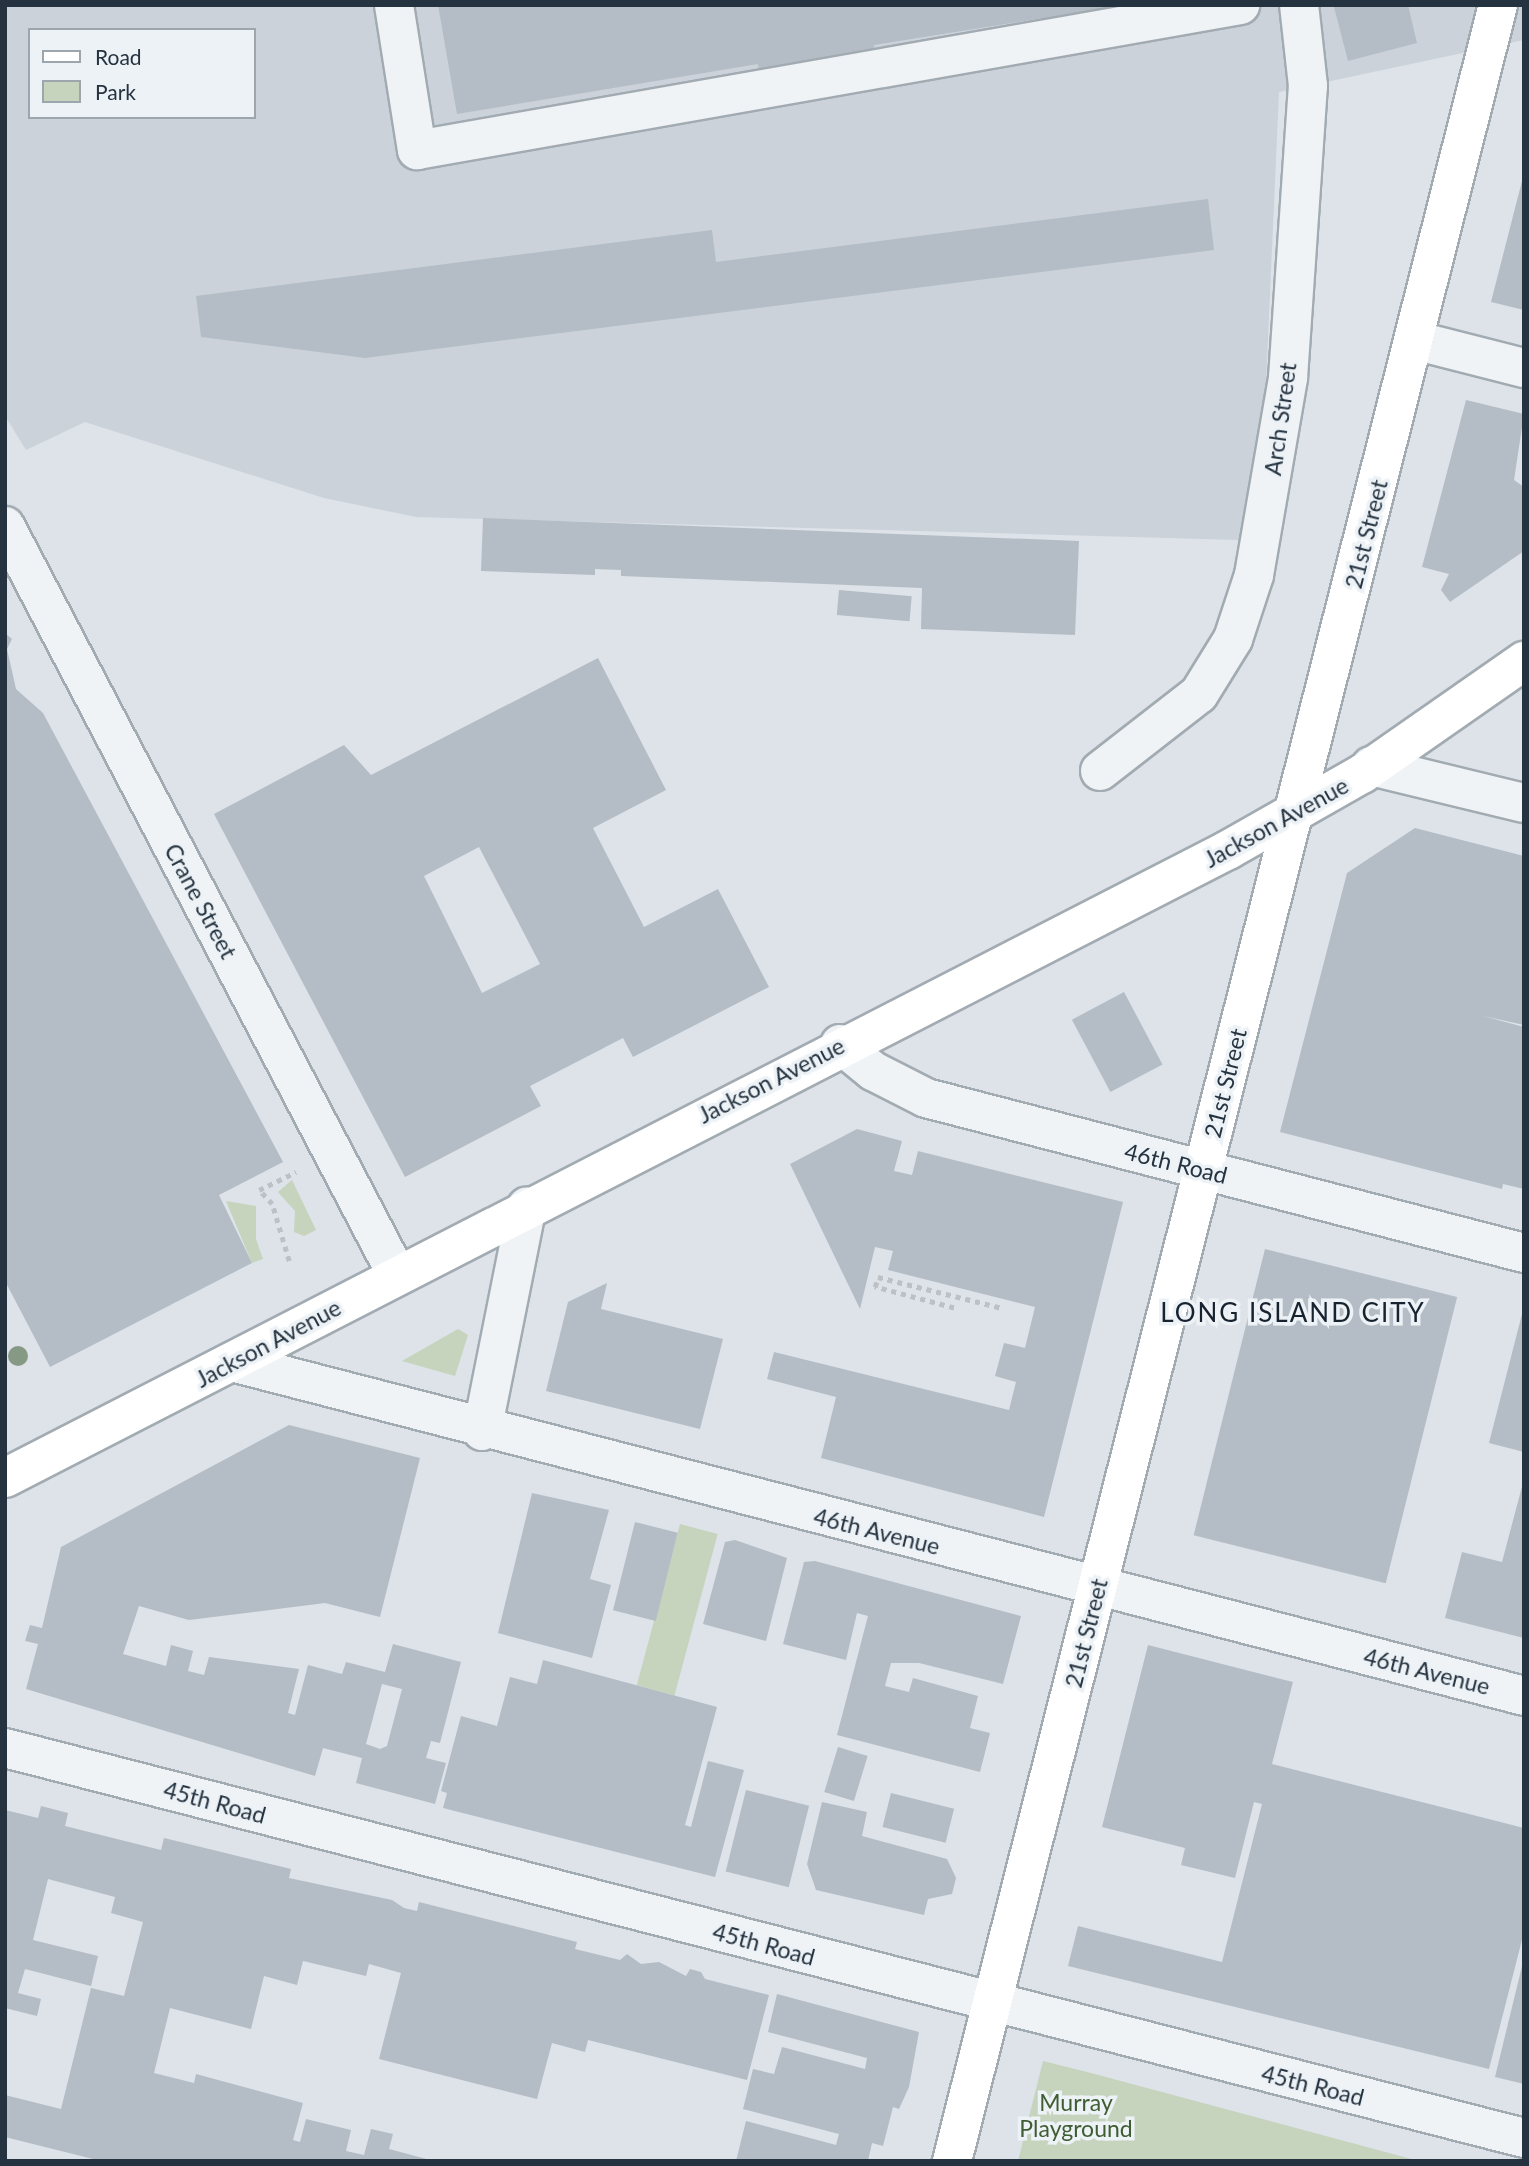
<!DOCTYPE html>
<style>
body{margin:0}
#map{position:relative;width:1529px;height:2166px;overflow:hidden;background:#dde3e8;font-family:Lato,sans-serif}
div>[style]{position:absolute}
.built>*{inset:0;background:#cbd2da}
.green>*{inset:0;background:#c6d3bd;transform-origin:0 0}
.building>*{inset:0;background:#b4bdc5;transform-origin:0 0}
.path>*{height:4.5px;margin-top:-2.25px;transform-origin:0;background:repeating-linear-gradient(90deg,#bbc1c7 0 5px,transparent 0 10px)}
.roads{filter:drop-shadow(2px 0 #a2abb2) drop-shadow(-2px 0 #a2abb2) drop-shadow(0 2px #a2abb2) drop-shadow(0 -2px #a2abb2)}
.minor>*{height:38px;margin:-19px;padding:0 19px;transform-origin:19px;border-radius:19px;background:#f0f3f6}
.major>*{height:38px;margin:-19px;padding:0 19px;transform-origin:19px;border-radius:19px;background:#fff}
.trees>*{width:20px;height:20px;margin:-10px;border-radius:50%;background:#869984}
span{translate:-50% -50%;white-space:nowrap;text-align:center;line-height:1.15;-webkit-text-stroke:7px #edf2f6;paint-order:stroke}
.street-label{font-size:23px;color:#253340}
.park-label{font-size:23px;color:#3f5d32}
.quarter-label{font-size:26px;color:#182330;letter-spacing:2px}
.frame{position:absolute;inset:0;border:7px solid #253340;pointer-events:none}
.legend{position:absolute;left:28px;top:28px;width:228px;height:91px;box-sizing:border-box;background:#edf2f6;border:2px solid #9da6ad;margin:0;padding:9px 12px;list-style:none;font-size:21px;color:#253340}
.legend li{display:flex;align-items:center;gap:14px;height:35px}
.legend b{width:35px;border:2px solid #9da6ad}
</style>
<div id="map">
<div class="built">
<div style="clip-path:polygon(evenodd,5px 5px,1524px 5px,1524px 40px,1279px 92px,1265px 406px,1239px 540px,416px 517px,324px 498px,85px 422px,26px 450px,5px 416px,5px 5px,30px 30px,254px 30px,254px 117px,30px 117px,30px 30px)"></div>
</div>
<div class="green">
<div style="clip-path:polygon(292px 1180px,316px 1230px,304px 1236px,294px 1232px,295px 1211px,278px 1192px)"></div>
<div style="clip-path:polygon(226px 1201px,256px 1206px,256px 1239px,263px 1259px,252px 1263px)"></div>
<div style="clip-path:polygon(458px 1329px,468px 1335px,455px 1376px,402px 1361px)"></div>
<div style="left:680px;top:1524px;width:39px;height:167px;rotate:15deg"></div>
<div style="clip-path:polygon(1043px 2061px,1091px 2073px,1419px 2161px,1018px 2161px)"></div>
</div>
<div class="building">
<div style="clip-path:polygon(438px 5px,1113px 5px,1116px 21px,1046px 33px,1043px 18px,874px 45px,875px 52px,759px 71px,758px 64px,457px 114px)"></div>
<div style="clip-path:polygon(1408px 5px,1417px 43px,1348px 61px,1334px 7px)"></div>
<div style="clip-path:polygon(1523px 177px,1524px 177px,1524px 310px,1491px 302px)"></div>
<div style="clip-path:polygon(1208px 199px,1214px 250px,365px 358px,201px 337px,196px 296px,712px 230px,716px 262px)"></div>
<div style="clip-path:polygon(1466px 400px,1524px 414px,1514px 480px,1524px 487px,1524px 551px,1450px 602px,1441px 590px,1449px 574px,1422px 567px)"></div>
<div style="clip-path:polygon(483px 518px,1079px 541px,1075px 635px,921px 629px,922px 588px,621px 576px,621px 570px,595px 569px,595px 575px,481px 571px)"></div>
<div style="left:839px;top:590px;width:73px;height:25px;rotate:5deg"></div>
<div style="clip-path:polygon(5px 633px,12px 639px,7px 649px,16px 689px,43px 713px,283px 1162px,219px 1195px,252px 1263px,50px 1367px,5px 1281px)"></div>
<div style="clip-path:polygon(evenodd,598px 658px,666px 790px,593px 828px,644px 927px,718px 889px,769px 987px,633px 1057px,623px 1038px,530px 1086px,541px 1106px,405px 1177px,214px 814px,344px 745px,371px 775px,598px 658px,479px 847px,540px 964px,482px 993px,424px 876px,479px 847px)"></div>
<div style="clip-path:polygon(1415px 828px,1524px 856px,1524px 1025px,1483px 1016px,1524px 1027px,1524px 1189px,1503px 1184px,1502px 1189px,1280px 1132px,1347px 873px)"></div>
<div style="left:1124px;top:992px;width:82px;height:59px;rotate:62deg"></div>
<div style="clip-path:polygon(857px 1129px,902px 1141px,894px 1171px,912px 1175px,918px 1151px,1123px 1202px,1044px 1517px,821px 1458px,836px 1397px,767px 1379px,774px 1352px,1009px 1410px,1016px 1382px,995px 1376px,1004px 1343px,1025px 1348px,1035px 1307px,888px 1270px,893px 1251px,875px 1247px,860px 1309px,790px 1164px)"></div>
<div style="left:1265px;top:1249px;width:198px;height:295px;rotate:14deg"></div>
<div style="clip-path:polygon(607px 1283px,601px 1309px,723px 1339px,700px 1429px,546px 1391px,568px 1302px)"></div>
<div style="clip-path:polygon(1523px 1310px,1524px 1310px,1524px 1452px,1489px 1443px)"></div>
<div style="clip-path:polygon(evenodd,289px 1425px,420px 1458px,380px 1617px,325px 1603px,189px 1620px,139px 1606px,123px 1654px,166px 1666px,171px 1645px,193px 1651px,188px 1671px,204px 1675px,209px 1657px,299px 1669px,288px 1713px,295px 1715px,308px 1665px,342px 1674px,346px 1662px,385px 1672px,393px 1644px,461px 1662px,440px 1743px,431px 1741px,426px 1758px,446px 1763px,435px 1804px,356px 1783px,362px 1758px,323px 1748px,315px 1776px,26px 1689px,38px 1644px,25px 1641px,30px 1625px,42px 1628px,61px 1547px,289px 1425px,382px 1684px,402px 1689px,387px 1746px,380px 1749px,366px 1744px,382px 1684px)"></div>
<div style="clip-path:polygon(1524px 1479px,1524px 1638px,1445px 1618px,1462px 1552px,1502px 1562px)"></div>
<div style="clip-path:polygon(532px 1493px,609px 1510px,590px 1579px,611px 1585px,592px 1658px,498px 1633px)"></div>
<div style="left:635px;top:1522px;width:44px;height:91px;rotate:14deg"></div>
<div style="clip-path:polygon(735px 1540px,787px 1558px,766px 1641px,703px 1624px,725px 1542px)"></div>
<div style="clip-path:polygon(815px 1561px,1021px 1616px,1003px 1684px,919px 1663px,891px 1663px,885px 1686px,909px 1692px,913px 1678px,978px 1696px,970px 1728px,990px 1733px,980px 1772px,837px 1735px,868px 1616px,857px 1613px,846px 1660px,783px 1644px,804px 1562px)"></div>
<div style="clip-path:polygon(1148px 1645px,1293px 1682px,1272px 1764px,1524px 1828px,1524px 1932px,1489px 2069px,1068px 1966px,1078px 1926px,1222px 1962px,1262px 1804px,1254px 1802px,1235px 1878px,1181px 1865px,1185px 1848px,1102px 1827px)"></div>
<div style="clip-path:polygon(543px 1660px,717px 1707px,685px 1825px,691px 1827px,708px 1761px,744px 1770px,715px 1877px,443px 1808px,447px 1793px,441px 1791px,461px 1716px,497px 1726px,510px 1677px,537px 1684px)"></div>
<div style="left:838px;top:1747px;width:31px;height:47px;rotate:17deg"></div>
<div style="left:746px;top:1790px;width:65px;height:84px;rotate:14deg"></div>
<div style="left:891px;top:1793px;width:65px;height:35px;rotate:14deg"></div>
<div style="clip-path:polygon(822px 1802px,867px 1812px,862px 1836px,947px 1859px,956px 1878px,952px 1894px,928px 1899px,924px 1915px,816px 1890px,807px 1864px)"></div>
<div style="clip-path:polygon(41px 1806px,68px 1813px,65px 1826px,161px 1850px,164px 1838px,291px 1869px,289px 1878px,392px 1900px,404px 1908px,417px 1911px,419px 1902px,577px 1942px,575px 1949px,620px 1960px,627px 1954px,641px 1964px,659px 1962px,686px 1976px,690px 1969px,701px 1972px,705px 1979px,769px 1995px,747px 2080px,588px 2040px,585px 2052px,552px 2043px,537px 2099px,379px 2059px,401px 1973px,369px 1964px,366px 1976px,303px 1961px,297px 1985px,264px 1976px,251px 2029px,170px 2008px,154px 2073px,194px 2083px,196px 2074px,303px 2103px,293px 2140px,300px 2142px,306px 2119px,351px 2130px,346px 2151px,364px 2155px,371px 2129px,393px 2134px,389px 2149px,434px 2161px,101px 2161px,5px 2137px,5px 2095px,61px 2109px,91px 1988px,124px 1996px,143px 1922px,111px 1913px,115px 1897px,48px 1879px,33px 1940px,98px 1956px,91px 1986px,25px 1969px,18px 1993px,41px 1999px,37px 2016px,5px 2008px,5px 1810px,38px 1818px)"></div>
<div style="clip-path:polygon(1523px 1962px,1524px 1963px,1524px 2084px,1495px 2077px)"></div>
<div style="clip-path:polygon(777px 1994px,919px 2032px,909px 2087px,899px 2109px,893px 2107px,883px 2146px,872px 2143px,868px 2161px,736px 2161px,746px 2121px,836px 2145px,839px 2134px,743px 2109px,753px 2069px,774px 2074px,782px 2047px,865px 2069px,867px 2058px,768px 2032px)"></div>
</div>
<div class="path">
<div style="left:289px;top:1261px;width:59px;rotate:-106.6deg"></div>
<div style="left:272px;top:1204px;width:19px;rotate:-133deg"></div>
<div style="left:259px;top:1190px;width:41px;rotate:-25.9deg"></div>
<div style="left:954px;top:1308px;width:82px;rotate:-165.1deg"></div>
<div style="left:875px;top:1287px;width:10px;rotate:-73deg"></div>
<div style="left:878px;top:1277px;width:128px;rotate:14deg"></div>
</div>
<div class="roads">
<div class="minor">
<div style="left:394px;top:5px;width:147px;rotate:81deg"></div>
<div style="left:417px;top:150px;width:836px;rotate:-9.99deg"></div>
<div style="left:1414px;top:340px;width:114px;rotate:14.3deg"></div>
<div style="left:5px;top:526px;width:845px;rotate:62.37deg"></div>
<div style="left:1371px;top:766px;width:157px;rotate:13.6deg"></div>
<div style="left:1100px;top:771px;width:125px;rotate:-37.9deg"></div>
<div style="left:1199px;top:694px;width:65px;rotate:-58.3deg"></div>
<div style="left:1233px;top:639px;width:67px;rotate:-71.8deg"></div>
<div style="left:1254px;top:575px;width:200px;rotate:-80.2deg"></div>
<div style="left:1288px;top:378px;width:293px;rotate:-86.1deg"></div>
<div style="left:1308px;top:86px;width:81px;rotate:-96.3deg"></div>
<div style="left:840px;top:1044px;width:43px;rotate:39.3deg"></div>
<div style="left:873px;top:1071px;width:59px;rotate:27deg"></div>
<div style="left:926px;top:1098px;width:618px;rotate:14.53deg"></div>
<div style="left:232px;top:1362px;width:1334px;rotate:14.49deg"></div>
<div style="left:482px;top:1431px;width:229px;rotate:-78.7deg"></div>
<div style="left:5px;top:1748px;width:1568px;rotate:14.4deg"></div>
</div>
<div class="major">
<div style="left:5px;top:1478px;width:1375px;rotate:-27.18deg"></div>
<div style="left:1228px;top:850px;width:154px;rotate:-29.6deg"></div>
<div style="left:1362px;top:774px;width:198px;rotate:-34.9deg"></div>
<div style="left:952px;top:2161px;width:2224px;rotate:-75.79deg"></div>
</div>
</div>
<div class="trees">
<div style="left:18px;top:1356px"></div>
</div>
<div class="street-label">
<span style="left:1280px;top:419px;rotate:-82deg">Arch Street</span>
<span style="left:1366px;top:534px;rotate:-76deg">21st Street</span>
<span style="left:1276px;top:822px;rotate:-29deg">Jackson Avenue</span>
<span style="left:201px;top:901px;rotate:62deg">Crane Street</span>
<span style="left:771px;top:1080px;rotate:-27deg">Jackson Avenue</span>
<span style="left:1225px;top:1083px;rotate:-76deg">21st Street</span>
<span style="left:1176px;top:1163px;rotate:14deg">46th Road</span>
<span style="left:268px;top:1343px;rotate:-28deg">Jackson Avenue</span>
<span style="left:877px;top:1531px;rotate:14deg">46th Avenue</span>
<span style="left:1086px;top:1633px;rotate:-76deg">21st Street</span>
<span style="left:1427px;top:1671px;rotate:14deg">46th Avenue</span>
<span style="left:215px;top:1802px;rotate:15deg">45th Road</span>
<span style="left:764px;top:1944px;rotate:15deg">45th Road</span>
<span style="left:1313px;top:2085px;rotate:14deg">45th Road</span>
</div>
<div class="park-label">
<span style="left:1076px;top:2115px">Murray<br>Playground</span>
</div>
<div class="quarter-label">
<span style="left:1293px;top:1313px">LONG ISLAND CITY</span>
</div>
<div class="frame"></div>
<ul class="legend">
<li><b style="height:9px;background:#fff"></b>Road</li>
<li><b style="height:19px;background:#c6d3bd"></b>Park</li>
</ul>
</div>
